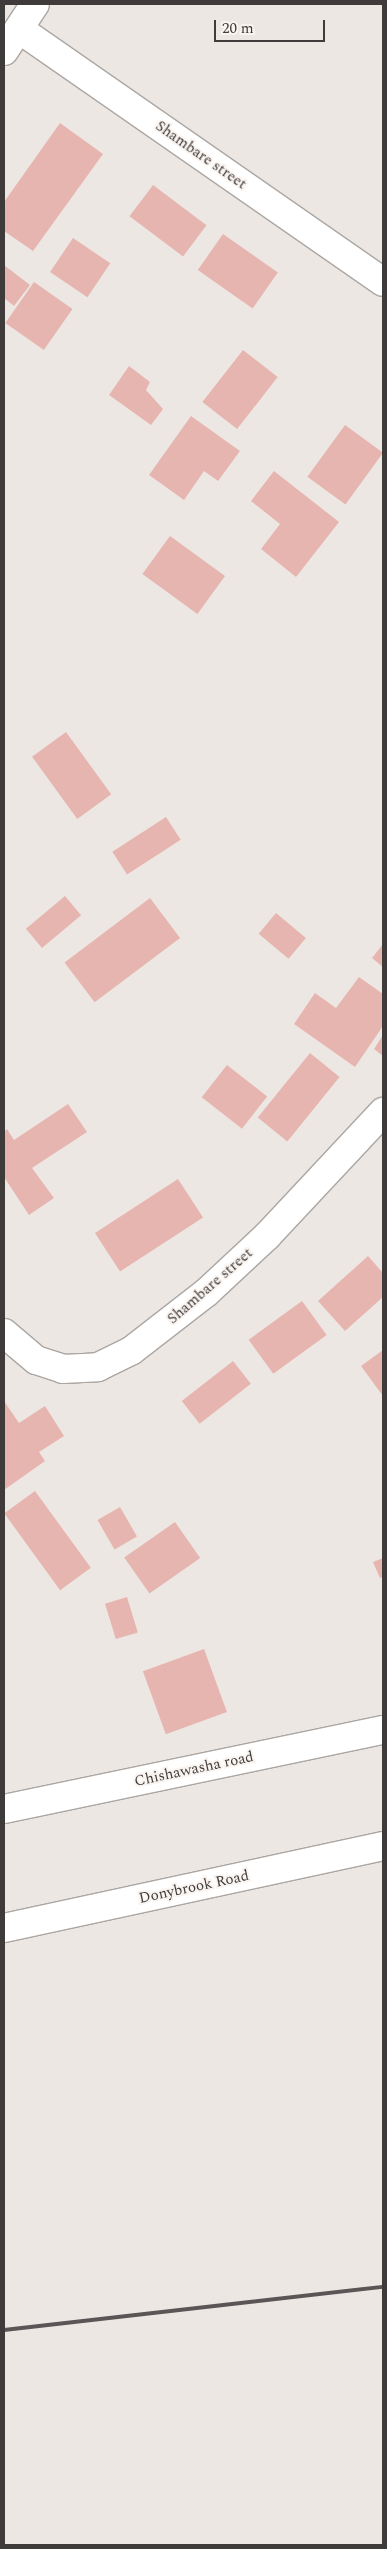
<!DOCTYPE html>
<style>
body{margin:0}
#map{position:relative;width:387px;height:2549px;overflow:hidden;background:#ede7e3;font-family:Spectral,serif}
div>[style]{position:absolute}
.building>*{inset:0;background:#e7b5af;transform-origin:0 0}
.roads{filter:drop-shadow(1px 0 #aba6a2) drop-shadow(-1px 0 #aba6a2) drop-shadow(0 1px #aba6a2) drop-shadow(0 -1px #aba6a2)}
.minor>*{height:28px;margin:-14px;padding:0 14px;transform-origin:14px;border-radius:14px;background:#fff}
.tertiary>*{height:28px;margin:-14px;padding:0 14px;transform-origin:14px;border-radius:14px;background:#fff}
.rail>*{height:4px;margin:-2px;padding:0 2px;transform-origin:2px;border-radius:2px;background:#595655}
span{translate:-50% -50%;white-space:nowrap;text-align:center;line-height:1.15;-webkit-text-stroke:4px #faf4f0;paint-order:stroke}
.street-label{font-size:15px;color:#3e3b3a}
.frame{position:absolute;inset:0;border:5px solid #3e3b3a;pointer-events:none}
.scale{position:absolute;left:214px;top:20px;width:111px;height:22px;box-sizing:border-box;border:2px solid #3e3b3a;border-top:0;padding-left:6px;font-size:15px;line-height:18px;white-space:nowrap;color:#3e3b3a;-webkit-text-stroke:4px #faf4f0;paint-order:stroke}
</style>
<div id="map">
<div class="building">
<div style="clip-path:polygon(60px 123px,103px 154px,33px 251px,4px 231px,4px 202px)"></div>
<div style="left:153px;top:185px;width:67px;height:39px;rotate:37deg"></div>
<div style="left:223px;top:234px;width:67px;height:44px;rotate:35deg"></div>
<div style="left:73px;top:238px;width:45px;height:41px;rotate:34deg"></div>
<div style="clip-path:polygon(4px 265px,30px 285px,14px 306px,4px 298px)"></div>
<div style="left:34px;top:282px;width:47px;height:50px;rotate:35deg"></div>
<div style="left:243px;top:350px;width:44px;height:66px;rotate:38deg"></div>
<div style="clip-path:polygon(129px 366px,150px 382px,146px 390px,163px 409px,151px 425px,109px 395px)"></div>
<div style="clip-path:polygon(191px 416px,240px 451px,218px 481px,204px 471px,184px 500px,149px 475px)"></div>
<div style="left:345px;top:425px;width:47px;height:64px;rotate:36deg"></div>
<div style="clip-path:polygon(274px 471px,339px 522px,296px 577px,261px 549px,280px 524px,251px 501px)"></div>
<div style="left:170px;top:536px;width:68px;height:47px;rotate:36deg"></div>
<div style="left:66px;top:732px;width:77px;height:42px;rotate:54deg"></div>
<div style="left:166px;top:817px;width:27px;height:64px;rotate:57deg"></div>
<div style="left:65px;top:896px;width:25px;height:51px;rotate:50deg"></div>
<div style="left:150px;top:898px;width:50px;height:107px;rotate:53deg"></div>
<div style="left:276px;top:913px;width:39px;height:27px;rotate:40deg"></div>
<div style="clip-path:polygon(383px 944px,383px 967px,372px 958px)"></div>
<div style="clip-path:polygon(359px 977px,383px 994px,383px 1026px,355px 1067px,294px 1024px,315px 993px,336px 1008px)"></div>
<div style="clip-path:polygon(383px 1035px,383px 1056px,374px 1049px)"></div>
<div style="left:310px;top:1053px;width:38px;height:83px;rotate:39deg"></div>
<div style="left:227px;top:1065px;width:51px;height:41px;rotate:38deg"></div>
<div style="clip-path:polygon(68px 1104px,87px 1132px,32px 1168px,54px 1198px,29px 1215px,4px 1177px,4px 1132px,7px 1129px,14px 1140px)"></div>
<div style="left:178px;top:1179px;width:46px;height:99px;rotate:57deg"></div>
<div style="clip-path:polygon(368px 1256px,383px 1273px,383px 1297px,345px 1331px,318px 1301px)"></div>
<div style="left:302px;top:1301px;width:42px;height:66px;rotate:54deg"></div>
<div style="clip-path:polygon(383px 1350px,383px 1396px,361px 1366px)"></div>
<div style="left:233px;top:1361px;width:29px;height:65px;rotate:52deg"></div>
<div style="clip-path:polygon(4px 1401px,19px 1423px,45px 1406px,64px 1436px,39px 1452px,45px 1461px,4px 1490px)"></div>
<div style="left:35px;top:1491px;width:95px;height:38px;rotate:54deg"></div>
<div style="left:120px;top:1507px;width:34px;height:26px;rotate:60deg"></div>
<div style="left:175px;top:1522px;width:44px;height:62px;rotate:55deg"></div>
<div style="clip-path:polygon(383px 1558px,383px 1577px,380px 1578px,373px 1562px)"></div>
<div style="left:127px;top:1597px;width:37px;height:23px;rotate:73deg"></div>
<div style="left:204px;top:1649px;width:67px;height:65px;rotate:70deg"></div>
</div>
<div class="roads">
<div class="minor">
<div style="left:19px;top:29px;width:443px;rotate:34.8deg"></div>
<div style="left:4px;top:51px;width:56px;rotate:-56.6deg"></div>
<div style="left:4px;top:1333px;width:42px;rotate:40.2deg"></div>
<div style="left:36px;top:1360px;width:28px;rotate:18deg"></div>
<div style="left:63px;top:1369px;width:35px;rotate:-3deg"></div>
<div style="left:98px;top:1367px;width:37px;rotate:-26deg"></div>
<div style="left:131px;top:1351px;width:96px;rotate:-37.8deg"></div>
<div style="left:207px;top:1292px;width:82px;rotate:-43deg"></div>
<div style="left:267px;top:1236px;width:170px;rotate:-46.9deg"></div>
<div style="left:4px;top:1809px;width:387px;rotate:-11.8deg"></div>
</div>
<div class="tertiary">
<div style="left:4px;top:1928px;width:388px;rotate:-12.2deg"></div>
</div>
</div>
<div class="rail">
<div style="left:4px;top:2330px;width:381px;rotate:-6.5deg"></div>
</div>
<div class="street-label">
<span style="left:201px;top:155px;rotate:35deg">Shambare street</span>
<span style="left:210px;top:1286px;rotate:-41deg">Shambare street</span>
<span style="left:194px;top:1769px;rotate:-12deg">Chishawasha road</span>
<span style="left:194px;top:1887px;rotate:-12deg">Donybrook Road</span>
</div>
<div class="frame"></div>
<div class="scale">20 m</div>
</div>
